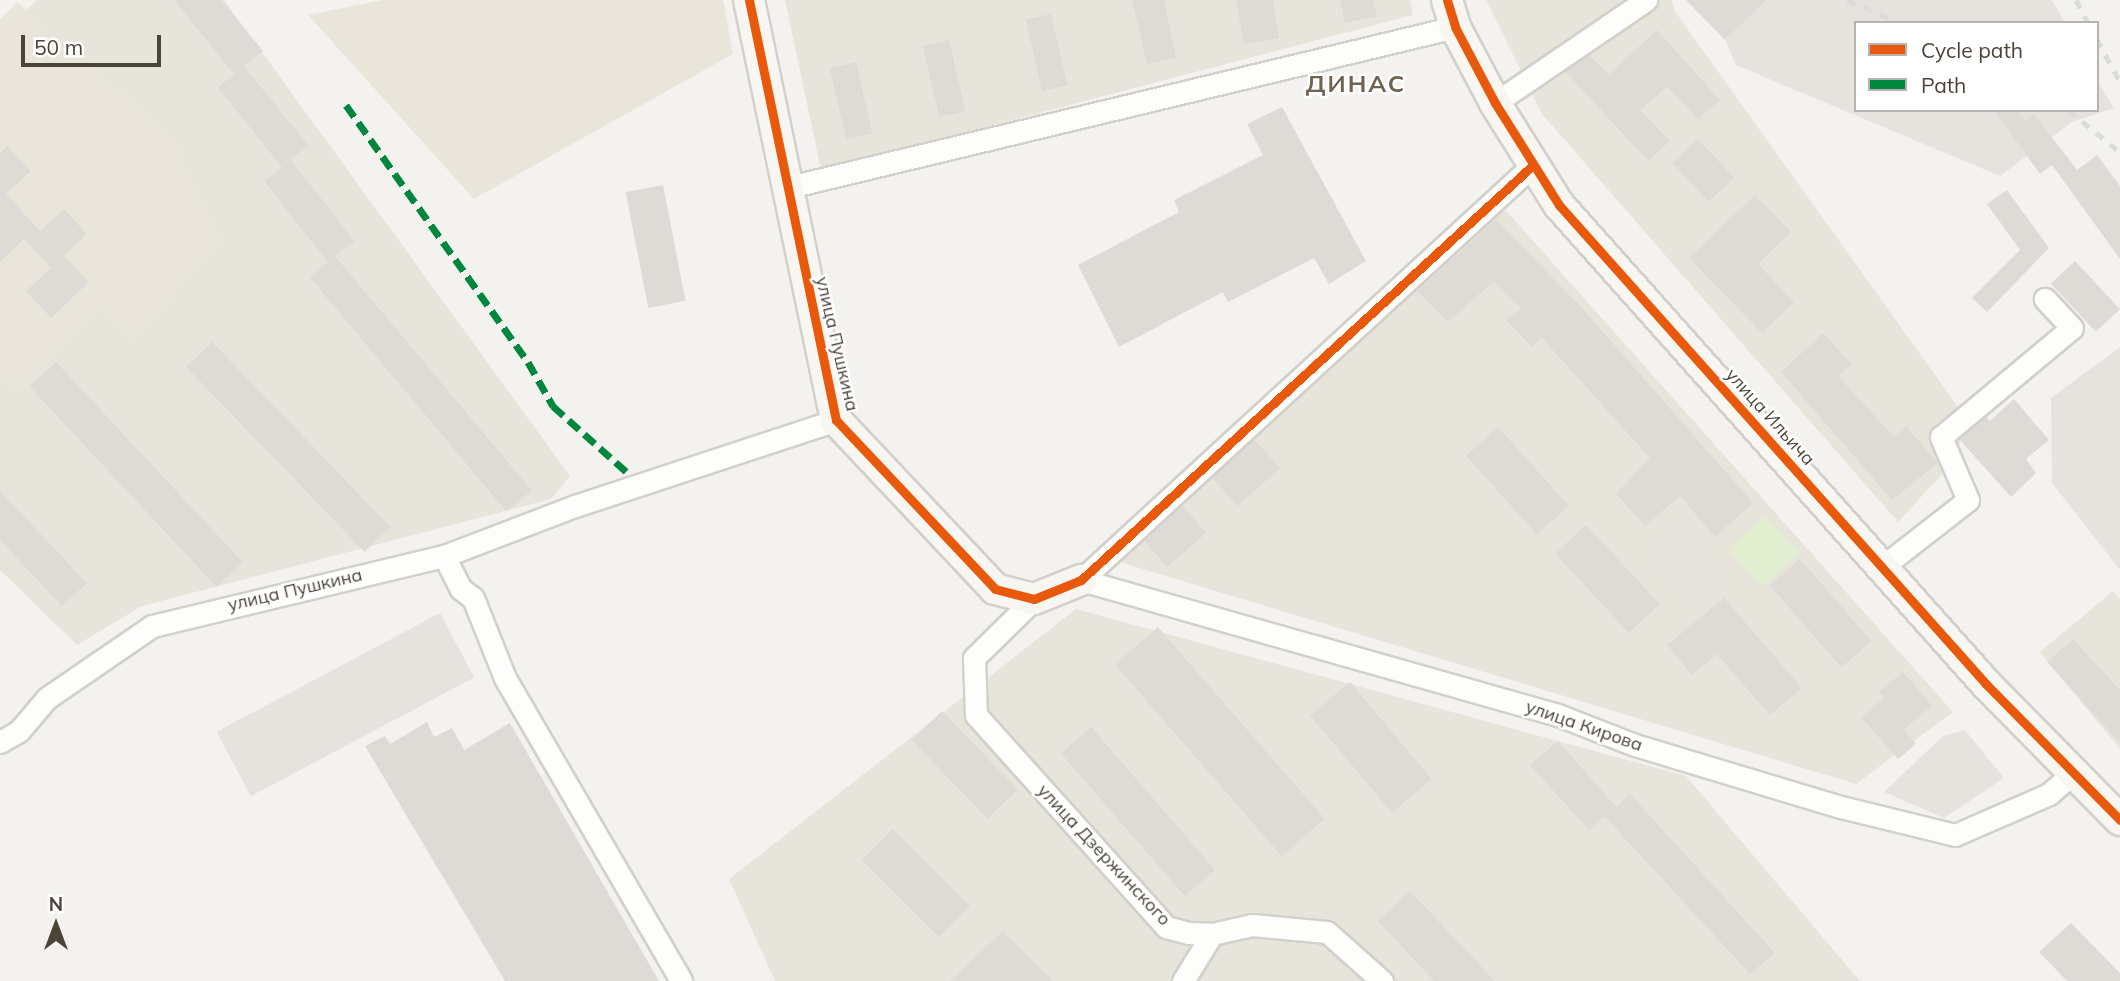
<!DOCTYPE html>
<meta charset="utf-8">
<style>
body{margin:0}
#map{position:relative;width:2120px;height:981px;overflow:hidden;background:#f4f2ee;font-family:Mulish,sans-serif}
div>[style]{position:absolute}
.residential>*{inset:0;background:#e7e4dc}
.industrial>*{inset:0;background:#e6e2de}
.education>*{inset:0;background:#eae5da}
.green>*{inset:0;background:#e1eecf;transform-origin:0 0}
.parking>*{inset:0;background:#e6e3df;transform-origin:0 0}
.building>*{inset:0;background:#dedbd6;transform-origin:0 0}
.roads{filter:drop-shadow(2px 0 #d2d0cb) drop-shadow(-2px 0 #d2d0cb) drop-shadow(0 2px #d2d0cb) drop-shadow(0 -2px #d2d0cb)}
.street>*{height:21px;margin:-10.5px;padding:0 10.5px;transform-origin:10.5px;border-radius:10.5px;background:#fdfdfc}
.secondary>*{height:30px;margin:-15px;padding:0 15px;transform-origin:15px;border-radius:15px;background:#f7f6f1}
.rail>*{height:5px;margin-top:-2.5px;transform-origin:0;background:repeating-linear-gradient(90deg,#dbdbda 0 9px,transparent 0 18px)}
.quiet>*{height:7px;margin-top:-3.5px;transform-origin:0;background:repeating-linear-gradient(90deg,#00873e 0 14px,transparent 0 21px)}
.cycleway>*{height:9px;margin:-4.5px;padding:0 4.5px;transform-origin:4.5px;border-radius:4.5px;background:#e8590c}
span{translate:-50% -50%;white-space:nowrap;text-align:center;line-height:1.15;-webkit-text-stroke:5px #fff;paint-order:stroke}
.street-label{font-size:18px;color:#4b4439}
.district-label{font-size:24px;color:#6e6250;font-weight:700;letter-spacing:2px}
.legend{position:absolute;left:1854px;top:21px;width:245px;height:91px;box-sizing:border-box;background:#fff;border:2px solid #b7b4b0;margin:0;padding:9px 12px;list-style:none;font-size:21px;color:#4b4439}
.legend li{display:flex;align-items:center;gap:14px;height:35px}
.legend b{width:35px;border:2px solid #b7b4b0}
.north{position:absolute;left:21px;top:890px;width:70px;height:70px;-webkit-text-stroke:5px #fff;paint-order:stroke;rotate:0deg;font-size:19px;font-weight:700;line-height:28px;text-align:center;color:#4b4439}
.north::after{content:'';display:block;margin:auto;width:24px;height:32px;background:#4b4439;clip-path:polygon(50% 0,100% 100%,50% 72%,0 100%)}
.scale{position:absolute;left:21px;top:35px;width:140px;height:32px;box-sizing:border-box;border:4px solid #4b4439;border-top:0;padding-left:9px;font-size:21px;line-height:24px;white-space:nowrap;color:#4b4439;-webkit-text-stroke:5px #fff;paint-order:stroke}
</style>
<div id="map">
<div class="residential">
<div style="clip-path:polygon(37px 0,224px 0,570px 476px,551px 499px,142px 606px,77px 645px,0 570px,0 33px)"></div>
<div style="clip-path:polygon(785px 0,1410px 0,1413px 15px,821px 170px)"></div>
<div style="clip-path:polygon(1486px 0,1672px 0,1674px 10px,1965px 417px,1957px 458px,1898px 522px,1542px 114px)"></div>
<div style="clip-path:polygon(1501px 205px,1953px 712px,1856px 784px,1116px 561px)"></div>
<div style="clip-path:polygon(2113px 591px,2120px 599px,2120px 749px,2040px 652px)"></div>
<div style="clip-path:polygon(1076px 609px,1686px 776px,1860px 981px,775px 981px,729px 879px)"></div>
</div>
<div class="industrial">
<div style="clip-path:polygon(1767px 0,2052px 0,2065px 23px,1856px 23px,1856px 110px,2097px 110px,2097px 80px,2114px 108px,2072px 122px,2000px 176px,1736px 65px,1725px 40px)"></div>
<div style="clip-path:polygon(2120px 347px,2120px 570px,2052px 483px,2051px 398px)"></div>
</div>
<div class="education">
<div style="clip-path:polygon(382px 0,723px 0,733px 54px,474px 199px,308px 15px)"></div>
<div style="clip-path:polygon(17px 2px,174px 136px,222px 243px,131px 346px,100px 309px,17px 391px,0 380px,0 20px)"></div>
</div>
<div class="green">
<div style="left:1765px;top:516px;width:50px;height:50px;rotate:47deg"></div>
</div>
<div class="parking">
<div style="left:1681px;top:526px;width:68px;height:45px;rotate:47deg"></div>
<div style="left:440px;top:613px;width:73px;height:253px;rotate:62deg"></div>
<div style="clip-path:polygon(1965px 730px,2004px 778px,1944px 818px,1884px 792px,1943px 736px)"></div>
</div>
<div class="building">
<div style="clip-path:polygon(174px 0,221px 0,263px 51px,234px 74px)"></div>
<div style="clip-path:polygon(1132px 0,1164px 0,1176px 58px,1147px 64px)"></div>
<div style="clip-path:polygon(1236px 0,1273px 0,1279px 38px,1244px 44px)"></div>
<div style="clip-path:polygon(1340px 0,1373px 0,1377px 16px,1345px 23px)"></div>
<div style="clip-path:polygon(1686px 0,1767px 0,1725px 40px)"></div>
<div style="left:1051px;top:14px;width:73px;height:26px;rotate:77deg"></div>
<div style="clip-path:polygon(1657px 30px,1720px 100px,1698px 119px,1667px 87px,1640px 110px,1670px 141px,1648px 161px,1565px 71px,1589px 55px,1609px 74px)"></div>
<div style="left:949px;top:40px;width:73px;height:27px;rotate:77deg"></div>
<div style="left:856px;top:62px;width:73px;height:27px;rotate:77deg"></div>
<div style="left:244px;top:66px;width:102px;height:34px;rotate:51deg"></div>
<div style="clip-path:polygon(1282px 107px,1366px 261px,1329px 284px,1314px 258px,1228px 302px,1223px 292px,1119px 347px,1078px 265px,1179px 212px,1174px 200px,1263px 155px,1247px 124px)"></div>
<div style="clip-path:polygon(1994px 110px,2017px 110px,2025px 121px,2034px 114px,2077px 170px,2097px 155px,2120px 186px,2120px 259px,2052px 165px,2040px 174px)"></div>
<div style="left:1698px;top:139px;width:53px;height:35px;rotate:47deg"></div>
<div style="clip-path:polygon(7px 146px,31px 171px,6px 194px,40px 231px,64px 209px,87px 234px,64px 256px,89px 282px,51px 318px,26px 291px,51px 268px,24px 239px,0 262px,0 153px)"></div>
<div style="left:291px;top:160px;width:103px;height:34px;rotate:52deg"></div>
<div style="left:663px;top:185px;width:118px;height:38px;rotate:79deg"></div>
<div style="clip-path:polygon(2007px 190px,2049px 248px,1987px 312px,1972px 298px,2020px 250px,1987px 204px)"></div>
<div style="clip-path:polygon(1755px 195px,1791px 232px,1758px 264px,1794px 302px,1762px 333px,1689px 258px)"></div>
<div style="clip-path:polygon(1496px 220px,1580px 306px,1753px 503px,1715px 537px,1680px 496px,1645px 526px,1616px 494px,1650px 458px,1542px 338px,1532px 347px,1506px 320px,1521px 308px,1494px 281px,1448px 322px,1417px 291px)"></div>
<div style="left:335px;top:256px;width:306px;height:33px;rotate:50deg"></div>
<div style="left:2075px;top:261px;width:66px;height:33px;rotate:47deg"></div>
<div style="clip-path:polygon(1823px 333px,1852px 364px,1838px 376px,1894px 437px,1906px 426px,1938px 463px,1892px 500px,1781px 372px)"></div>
<div style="left:212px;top:342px;width:257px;height:36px;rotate:46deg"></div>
<div style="left:56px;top:362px;width:274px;height:36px;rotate:47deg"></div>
<div style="clip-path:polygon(2014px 399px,2049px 440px,2026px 459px,2036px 473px,2011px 497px,1959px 439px,1986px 417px,1990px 421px)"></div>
<div style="left:1498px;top:427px;width:106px;height:43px;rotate:48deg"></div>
<div style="left:1254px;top:439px;width:39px;height:57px;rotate:48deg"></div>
<div style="clip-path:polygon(0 491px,87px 583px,62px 606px,0 540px)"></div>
<div style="left:1182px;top:505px;width:37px;height:52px;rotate:49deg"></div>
<div style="left:1586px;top:525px;width:108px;height:42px;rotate:47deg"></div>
<div style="left:1800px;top:559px;width:109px;height:40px;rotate:49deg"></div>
<div style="clip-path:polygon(1724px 598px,1802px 688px,1770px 715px,1717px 654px,1692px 675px,1667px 645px)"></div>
<div style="left:1158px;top:627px;width:254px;height:57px;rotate:49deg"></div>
<div style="clip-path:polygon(2073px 639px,2120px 690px,2120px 743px,2047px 662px)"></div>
<div style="clip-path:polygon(1903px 672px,1932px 706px,1904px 729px,1916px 744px,1898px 759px,1861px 717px,1884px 698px,1879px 692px)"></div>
<div style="left:1350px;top:682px;width:127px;height:52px;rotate:50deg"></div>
<div style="left:942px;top:711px;width:109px;height:42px;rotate:46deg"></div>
<div style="clip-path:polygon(427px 722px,434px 737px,452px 728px,464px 750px,510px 723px,659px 981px,505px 981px,365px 746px,385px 736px,390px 744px)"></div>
<div style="left:1091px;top:727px;width:189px;height:40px;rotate:49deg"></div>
<div style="clip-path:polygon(1558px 741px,1616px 807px,1630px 794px,1775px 953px,1750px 974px,1605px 817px,1589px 830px,1530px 765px)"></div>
<div style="left:893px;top:829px;width:109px;height:44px;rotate:45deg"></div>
<div style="clip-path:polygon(1410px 891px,1495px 981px,1434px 981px,1378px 921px)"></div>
<div style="clip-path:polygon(2071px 923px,2120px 973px,2120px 981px,2067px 981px,2039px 952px)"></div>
<div style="clip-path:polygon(1003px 931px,1053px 981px,950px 981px)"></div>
</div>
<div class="roads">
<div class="street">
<div style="left:1495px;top:103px;width:183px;rotate:-34.3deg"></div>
<div style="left:785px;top:188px;width:689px;rotate:-13.51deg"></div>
<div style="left:444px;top:556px;width:37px;rotate:63deg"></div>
<div style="left:461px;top:589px;width:15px;rotate:37deg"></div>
<div style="left:473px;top:598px;width:86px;rotate:68.2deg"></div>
<div style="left:505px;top:678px;width:350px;rotate:59.8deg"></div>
<div style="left:1882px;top:567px;width:109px;rotate:-37.9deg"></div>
<div style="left:1968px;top:500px;width:69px;rotate:-113.2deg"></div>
<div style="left:1941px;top:437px;width:170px;rotate:-39.8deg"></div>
<div style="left:2072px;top:328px;width:40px;rotate:-133deg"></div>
<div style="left:1081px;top:580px;width:496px;rotate:15.8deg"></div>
<div style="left:1558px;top:715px;width:83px;rotate:21.3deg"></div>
<div style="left:1635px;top:745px;width:215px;rotate:16.8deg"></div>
<div style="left:1841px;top:807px;width:117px;rotate:13.8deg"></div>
<div style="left:1955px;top:835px;width:103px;rotate:-23.6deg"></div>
<div style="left:2049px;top:794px;width:35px;rotate:-41deg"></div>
<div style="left:1081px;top:580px;width:614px;rotate:-42.56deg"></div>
<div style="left:1034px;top:599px;width:84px;rotate:135.5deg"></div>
<div style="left:974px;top:658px;width:57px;rotate:88deg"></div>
<div style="left:976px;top:715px;width:285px;rotate:48.1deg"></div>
<div style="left:1166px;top:927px;width:23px;rotate:15deg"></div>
<div style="left:1188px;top:933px;width:24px;rotate:2deg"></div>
<div style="left:1212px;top:934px;width:41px;rotate:-12.7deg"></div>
<div style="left:1252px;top:925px;width:75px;rotate:5.3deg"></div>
<div style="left:1327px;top:932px;width:74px;rotate:41.7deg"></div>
<div style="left:0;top:742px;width:22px;rotate:-30deg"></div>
<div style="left:19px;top:731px;width:43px;rotate:-49.7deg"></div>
<div style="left:47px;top:698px;width:127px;rotate:-34.4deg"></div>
<div style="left:152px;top:626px;width:300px;rotate:-13.5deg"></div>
<div style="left:444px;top:556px;width:140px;rotate:-20.9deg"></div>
<div style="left:575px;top:506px;width:275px;rotate:-18.2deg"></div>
<div style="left:1183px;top:981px;width:55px;rotate:-58.3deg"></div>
</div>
<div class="secondary">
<div style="left:749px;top:0;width:429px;rotate:78.3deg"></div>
<div style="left:836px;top:420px;width:232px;rotate:46.7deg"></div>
<div style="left:995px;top:589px;width:40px;rotate:14.4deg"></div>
<div style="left:1034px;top:599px;width:51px;rotate:-22deg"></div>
<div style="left:1447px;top:0;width:28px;rotate:73deg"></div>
<div style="left:1455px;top:27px;width:86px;rotate:62.2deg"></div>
<div style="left:1495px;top:103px;width:120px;rotate:57.9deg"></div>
<div style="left:1559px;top:205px;width:642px;rotate:48.28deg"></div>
<div style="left:1986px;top:684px;width:191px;rotate:45.4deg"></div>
</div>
</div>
<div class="rail">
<div style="left:1847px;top:0;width:58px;rotate:23.5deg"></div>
<div style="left:2076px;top:0;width:26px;rotate:62deg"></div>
<div style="left:2097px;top:39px;width:49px;rotate:61.9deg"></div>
<div style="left:2068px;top:110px;width:67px;rotate:38.9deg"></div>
</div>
<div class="quiet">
<div style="left:346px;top:105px;width:315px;rotate:54.7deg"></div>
<div style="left:528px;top:362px;width:51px;rotate:60.4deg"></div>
<div style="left:553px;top:406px;width:101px;rotate:41.8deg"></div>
</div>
<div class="cycleway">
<div style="left:749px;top:0;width:429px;rotate:78.3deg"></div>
<div style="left:836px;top:420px;width:232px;rotate:46.7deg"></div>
<div style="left:995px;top:589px;width:40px;rotate:14.4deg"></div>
<div style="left:1034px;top:599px;width:51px;rotate:-22deg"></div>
<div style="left:1081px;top:580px;width:614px;rotate:-42.56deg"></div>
<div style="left:1447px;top:0;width:28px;rotate:73deg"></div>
<div style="left:1455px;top:27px;width:86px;rotate:62.2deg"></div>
<div style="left:1495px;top:103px;width:120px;rotate:57.9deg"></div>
<div style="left:1559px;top:205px;width:642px;rotate:48.28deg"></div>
<div style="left:1986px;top:684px;width:191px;rotate:45.4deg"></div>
</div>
<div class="street-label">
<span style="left:837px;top:344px;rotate:77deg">улица Пушкина</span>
<span style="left:1770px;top:417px;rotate:48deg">улица Ильича</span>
<span style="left:295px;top:590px;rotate:-13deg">улица Пушкина</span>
<span style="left:1584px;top:726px;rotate:19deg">улица Кирова</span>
<span style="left:1104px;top:855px;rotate:47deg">улица Дзержинского</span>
</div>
<div class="district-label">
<span style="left:1356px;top:84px">ДИНАС</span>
</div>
<ul class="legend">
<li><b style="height:9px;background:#e8590c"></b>Cycle path</li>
<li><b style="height:9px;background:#00873e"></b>Path</li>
</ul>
<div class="north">N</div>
<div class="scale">50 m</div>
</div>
